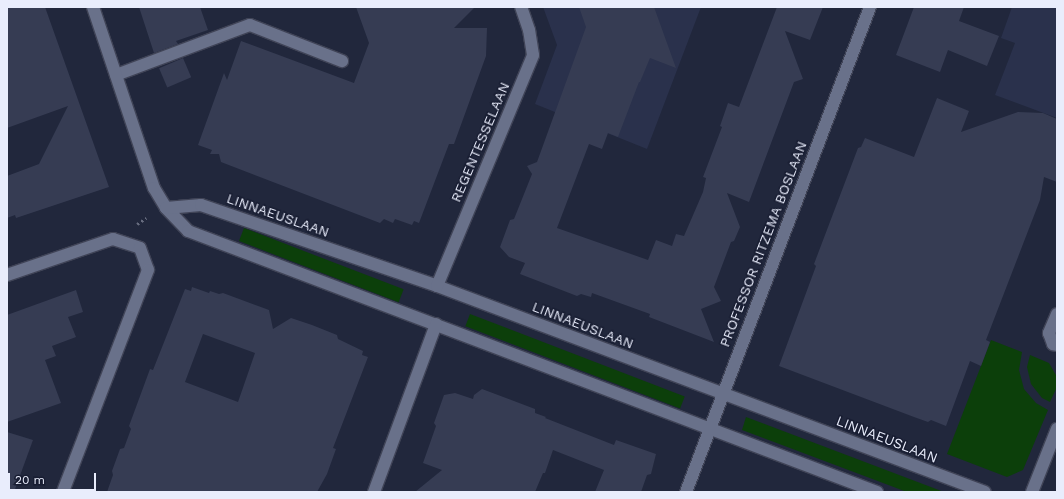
<!DOCTYPE html>
<style>
body{margin:0}
#map{position:relative;width:1064px;height:499px;overflow:hidden;background:#21273c;font-family:"Work Sans",sans-serif}
div>[style]{position:absolute}
.built>*{inset:0;background:#2a314c}
.green>*{inset:0;background:#0c3f0a;transform-origin:0 0}
.building>*{inset:0;background:#363c53;transform-origin:0 0}
.path>*{height:2.5px;margin-top:-1.25px;transform-origin:0;background:repeating-linear-gradient(90deg,#676c7f 0 2px,transparent 0 5px)}
.roads{filter:drop-shadow(1px 0 #404457) drop-shadow(-1px 0 #404457) drop-shadow(0 1px #404457) drop-shadow(0 -1px #404457)}
.lane>*{height:12px;margin:-6px;padding:0 6px;transform-origin:6px;border-radius:6px;background:#69718a}
.street>*{height:12px;margin:-6px;padding:0 6px;transform-origin:6px;border-radius:6px;background:#69718a}
span{translate:-50% -50%;white-space:nowrap;text-align:center;line-height:1.15;-webkit-text-stroke:3px #181d32;paint-order:stroke}
.street-label{font-size:14px;color:#e9edfc}
.frame{position:absolute;inset:0;border:8px solid #e9edfc;pointer-events:none}
.scale{position:absolute;left:8px;top:473px;width:88px;height:18px;box-sizing:border-box;border:2px solid #e9edfc;border-top:0;padding-left:5px;font-size:12px;line-height:14px;white-space:nowrap;color:#e9edfc;-webkit-text-stroke:3px #181d32;paint-order:stroke}
</style>
<div id="map">
<div class="built">
<div style="clip-path:polygon(543px 7px,701px 7px,647px 149px,535px 104px,557px 45px)"></div>
<div style="clip-path:polygon(1012px 7px,1057px 7px,1057px 118px,995px 95px,1015px 43px,1001px 38px)"></div>
</div>
<div class="green">
<div style="left:244px;top:228px;width:171px;height:14px;rotate:21deg"></div>
<div style="left:470px;top:314px;width:230px;height:13px;rotate:21deg"></div>
<div style="clip-path:polygon(991px 340px,1022px 352px,1019px 370px,1024px 389px,1036px 403px,1048px 410px,1023px 470px,1007px 477px,947px 454px)"></div>
<div style="clip-path:polygon(1030px 355px,1049px 363px,1057px 377px,1057px 387px,1050px 402px,1042px 398px,1031px 384px,1027px 367px)"></div>
<div style="clip-path:polygon(746px 417px,944px 492px,907px 492px,742px 430px)"></div>
</div>
<div class="building">
<div style="clip-path:polygon(7px 7px,45px 7px,109px 187px,16px 218px,15px 215px,7px 218px,7px 176px,39px 164px,68px 106px,7px 128px)"></div>
<div style="clip-path:polygon(139px 7px,200px 7px,208px 30px,176px 41px,178px 44px,154px 53px)"></div>
<div style="clip-path:polygon(356px 7px,475px 7px,454px 28px,487px 28px,486px 56px,454px 144px,449px 144px,419px 223px,414px 221px,412px 225px,395px 219px,393px 223px,384px 219px,380px 223px,333px 205px,221px 162px,219px 154px,210px 154px,212px 150px,198px 145px,224px 73px,227px 80px,241px 41px,354px 83px,369px 43px)"></div>
<div style="clip-path:polygon(579px 7px,654px 7px,676px 68px,650px 58px,640px 82px,639px 82px,618px 137px,608px 133px,602px 149px,589px 144px,557px 228px,648px 260px,656px 240px,672px 246px,676px 234px,684px 236px,703px 192px,706px 178px,703px 177px,722px 127px,720px 126px,728px 103px,739px 107px,777px 7px,823px 7px,810px 40px,785px 31px,803px 79px,794px 82px,749px 202px,727px 193px,740px 227px,734px 241px,731px 242px,714px 287px,721px 301px,701px 309px,714px 342px,649px 317px,650px 314px,592px 293px,591px 297px,581px 294px,577px 296px,520px 274px,525px 263px,509px 257px,500px 247px,510px 220px,514px 219px,532px 174px,527px 166px,537px 162px,586px 27px)"></div>
<div style="clip-path:polygon(914px 7px,964px 7px,959px 21px,999px 36px,987px 66px,948px 50px,940px 72px,896px 55px)"></div>
<div style="left:183px;top:58px;width:21px;height:26px;rotate:67deg"></div>
<div style="clip-path:polygon(937px 98px,969px 111px,961px 132px,1018px 112px,1043px 113px,1057px 119px,1057px 182px,1044px 177px,1040px 200px,986px 340px,990px 342px,981px 366px,970px 361px,946px 426px,931px 420px,928px 422px,914px 417px,779px 366px,816px 266px,814px 264px,858px 148px,861px 147px,865px 138px,914px 157px)"></div>
<div style="clip-path:polygon(evenodd,192px 287px,209px 293px,210px 291px,219px 294px,223px 293px,269px 310px,273px 329px,291px 318px,312px 325px,337px 335px,338px 339px,363px 351px,362px 355px,368px 357px,333px 448px,336px 449px,327px 474px,317px 492px,107px 492px,113px 475px,112px 471px,120px 449px,124px 448px,131px 429px,129px 426px,150px 369px,153px 370px,185px 289px,191px 291px,192px 287px,203px 334px,255px 353px,238px 402px,185px 382px,203px 334px)"></div>
<div style="clip-path:polygon(76px 290px,83px 312px,68px 317px,76px 337px,52px 346px,56px 356px,45px 360px,61px 403px,7px 422px,7px 315px)"></div>
<div style="clip-path:polygon(482px 389px,535px 409px,535px 413px,546px 417px,545px 418px,614px 445px,616px 440px,656px 454px,651px 474px,647px 475px,641px 492px,595px 492px,604px 470px,553px 450px,545px 473px,543px 473px,535px 492px,415px 492px,442px 470px,423px 463px,436px 426px,434px 423px,444px 395px,455px 393px,473px 399px,474px 395px)"></div>
<div style="clip-path:polygon(7px 432px,33px 440px,14px 492px,7px 492px)"></div>
</div>
<div class="path">
<div style="left:137px;top:224px;width:11px;rotate:-34deg"></div>
</div>
<div class="roads">
<div class="lane">
<div style="left:116px;top:75px;width:143px;rotate:-20.5deg"></div>
<div style="left:250px;top:25px;width:99px;rotate:21.4deg"></div>
</div>
<div class="street">
<div style="left:93px;top:7px;width:191px;rotate:71.4deg"></div>
<div style="left:154px;top:188px;width:23px;rotate:59deg"></div>
<div style="left:166px;top:208px;width:32px;rotate:46deg"></div>
<div style="left:188px;top:231px;width:737px;rotate:20.75deg"></div>
<div style="left:166px;top:208px;width:35px;rotate:-5deg"></div>
<div style="left:201px;top:205px;width:250px;rotate:18.9deg"></div>
<div style="left:437px;top:286px;width:585px;rotate:20.6deg"></div>
<div style="left:7px;top:275px;width:112px;rotate:-18.8deg"></div>
<div style="left:113px;top:239px;width:28px;rotate:18deg"></div>
<div style="left:140px;top:248px;width:23px;rotate:70deg"></div>
<div style="left:148px;top:270px;width:238px;rotate:111deg"></div>
<div style="left:437px;top:286px;width:250px;rotate:-67.4deg"></div>
<div style="left:533px;top:55px;width:25px;rotate:-99deg"></div>
<div style="left:529px;top:30px;width:24px;rotate:-109deg"></div>
<div style="left:1057px;top:314px;width:21px;rotate:113deg"></div>
<div style="left:1049px;top:333px;width:12px;rotate:70deg"></div>
<div style="left:1053px;top:344px;width:4px;rotate:14deg"></div>
<div style="left:374px;top:492px;width:179px;rotate:-69.7deg"></div>
<div style="left:686px;top:492px;width:519px;rotate:-69.22deg"></div>
<div style="left:1032px;top:492px;width:68px;rotate:-68.4deg"></div>
</div>
</div>
<div class="street-label">
<span style="left:480px;top:142px;rotate:-67deg">REGENTESSELAAN</span>
<span style="left:278px;top:215px;rotate:19deg">LINNAEUSLAAN</span>
<span style="left:763px;top:244px;rotate:-69deg">PROFESSOR RITZEMA BOSLAAN</span>
<span style="left:583px;top:325px;rotate:21deg">LINNAEUSLAAN</span>
<span style="left:887px;top:439px;rotate:21deg">LINNAEUSLAAN</span>
</div>
<div class="frame"></div>
<div class="scale">20 m</div>
</div>
